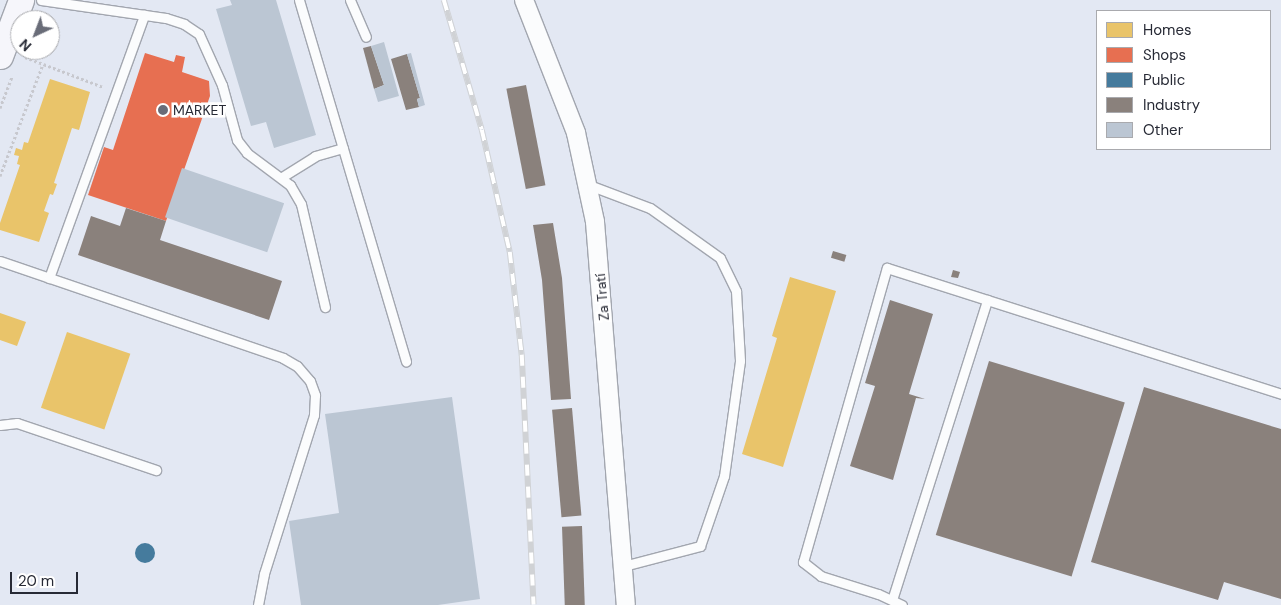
<!DOCTYPE html>
<meta charset="utf-8">
<style>
body{margin:0}
#map{position:relative;width:1281px;height:605px;overflow:hidden;background:#e3e8f3;font-family:"DM Sans",sans-serif}
div>[style]{position:absolute}
.homes>*{inset:0;background:#e9c46a;transform-origin:0 0}
.shops>*{inset:0;background:#e76f51}
.public>*{inset:0;background:#457b9d}
.round{border-radius:50%}
.industry>*{inset:0;background:#8a817c;transform-origin:0 0}
.building>*{inset:0;background:#bbc6d3;transform-origin:0 0}
.path>*{height:3px;margin-top:-1.5px;transform-origin:0;background:repeating-linear-gradient(90deg,#c7c8ce 0 2.5px,transparent 0 5px)}
.roads{filter:drop-shadow(1px 0 #a2a6af) drop-shadow(-1px 0 #a2a6af) drop-shadow(0 1px #a2a6af) drop-shadow(0 -1px #a2a6af)}
.lane>*{height:9px;margin:-4.5px;padding:0 4.5px;transform-origin:4.5px;border-radius:4.5px;background:#fbfcfd}
.street>*{height:18px;margin:-9px;padding:0 9px;transform-origin:9px;border-radius:9px;background:#fbfcfd}
.secondary>*{height:25px;margin:-12.5px;padding:0 12.5px;transform-origin:12.5px;border-radius:12.5px;background:#f6f6fb}
.rail>*{height:5.5px;margin-top:-2.75px;transform-origin:0;background:repeating-linear-gradient(90deg,#fff 0 11px,#d0d2d5 0 22px);box-sizing:border-box;border-block:1px solid #d0d2d5}
.dots>*{width:14px;height:14px;translate:-50% -50%;box-sizing:border-box;border:2px solid #fff;border-radius:50%}
span{translate:-50% -50%;white-space:nowrap;text-align:center;line-height:1.15;-webkit-text-stroke:5px #fff;paint-order:stroke}
.poi-label{font-size:14px;color:#272a35}
.left{translate:0 -50%;text-align:left}
.street-label{font-size:14px;color:#272a35}
.legend{position:absolute;left:1096px;top:10px;width:175px;height:140px;box-sizing:border-box;background:#fff;border:1px solid #a9aaae;margin:0;padding:6px 9px;list-style:none;font-size:15px;color:#272a35}
.legend li{display:flex;align-items:center;gap:10px;height:25px}
.legend b{width:25px;border:1px solid #a9aaae}
.north{position:absolute;left:10px;top:10px;width:50px;height:50px;box-sizing:border-box;background:#fff;border:1px solid #a9aaae;border-radius:50%;rotate:223deg;font-size:14px;font-weight:700;line-height:20px;text-align:center;color:#272a35}
.north::after{content:'';display:block;margin:auto;width:18px;height:22px;background:#696c78;clip-path:polygon(50% 0,100% 100%,50% 72%,0 100%)}
.scale{position:absolute;left:10px;top:572px;width:68px;height:22px;box-sizing:border-box;border:2px solid #272a35;border-top:0;padding-left:6px;font-size:15px;line-height:18px;white-space:nowrap;color:#272a35;-webkit-text-stroke:4px #fff;paint-order:stroke}
</style>
<div id="map">
<div class="homes">
<div style="clip-path:polygon(50px 79px,90px 92px,79px 130px,72px 128px,54px 183px,57px 184px,53px 195px,50px 194px,44px 211px,49px 213px,39px 242px,0 230px,0 223px,20px 165px,17px 164px,19px 156px,14px 155px,16px 148px,22px 150px,24px 142px,28px 143px)"></div>
<div style="clip-path:polygon(790px 277px,836px 291px,783px 467px,742px 454px,777px 338px,772px 336px)"></div>
<div style="clip-path:polygon(0 313px,26px 322px,17px 346px,0 340px)"></div>
<div style="left:67px;top:332px;width:67px;height:80px;rotate:19deg"></div>
</div>
<div class="shops">
<div style="clip-path:polygon(145px 53px,174px 62px,176px 55px,185px 57px,182px 72px,209px 81px,210px 96px,166px 221px,88px 195px,104px 147px,113px 150px)"></div>
</div>
<div class="public">
<div class="round" style="left:135px;top:543px;width:20px;height:20px"></div>
</div>
<div class="industry">
<div style="clip-path:polygon(371px 46px,384px 85px,374px 89px,363px 48px)"></div>
<div style="clip-path:polygon(407px 54px,420px 98px,417px 99px,419px 107px,406px 110px,391px 59px)"></div>
<div style="left:526px;top:85px;width:102px;height:20px;rotate:79deg"></div>
<div style="clip-path:polygon(126px 208px,166px 221px,160px 240px,282px 281px,269px 320px,78px 255px,91px 216px,120px 226px)"></div>
<div style="clip-path:polygon(553px 223px,562px 278px,571px 399px,551px 400px,542px 280px,533px 225px)"></div>
<div style="left:833px;top:251px;width:14px;height:7px;rotate:17deg"></div>
<div style="clip-path:polygon(953px 270px,960px 272px,958px 278px,951px 277px)"></div>
<div style="clip-path:polygon(890px 300px,933px 314px,909px 394px,925px 399px,916px 398px,893px 480px,850px 466px,875px 386px,865px 383px)"></div>
<div style="left:989px;top:361px;width:142px;height:182px;rotate:17deg"></div>
<div style="clip-path:polygon(1144px 387px,1281px 429px,1281px 599px,1224px 582px,1218px 600px,1091px 562px)"></div>
<div style="left:572px;top:408px;width:108px;height:20px;rotate:85deg"></div>
<div style="left:582px;top:526px;width:79px;height:20px;rotate:88deg"></div>
</div>
<div class="building">
<div style="clip-path:polygon(230px 0,276px 0,316px 135px,274px 148px,266px 122px,251px 126px,216px 9px,232px 5px)"></div>
<div style="clip-path:polygon(384px 42px,399px 96px,378px 102px,374px 89px,384px 85px,371px 46px)"></div>
<div style="clip-path:polygon(411px 53px,425px 105px,419px 107px,417px 99px,420px 98px,407px 54px)"></div>
<div style="left:182px;top:168px;width:108px;height:52px;rotate:19deg"></div>
<div style="clip-path:polygon(452px 397px,480px 599px,438px 605px,301px 605px,289px 521px,339px 513px,325px 414px)"></div>
</div>
<div class="path">
<div style="left:25px;top:57px;width:84px;rotate:21deg"></div>
<div style="left:0;top:108px;width:34px;rotate:-69deg"></div>
<div style="left:0;top:176px;width:120px;rotate:-69deg"></div>
</div>
<div class="roads">
<div class="lane">
<div style="left:41px;top:0;width:126px;rotate:8.2deg"></div>
<div style="left:166px;top:18px;width:19px;rotate:18deg"></div>
<div style="left:184px;top:24px;width:18px;rotate:34deg"></div>
<div style="left:199px;top:34px;width:56px;rotate:65.7deg"></div>
<div style="left:222px;top:85px;width:57px;rotate:74.7deg"></div>
<div style="left:237px;top:140px;width:16px;rotate:52deg"></div>
<div style="left:247px;top:153px;width:54px;rotate:36.7deg"></div>
<div style="left:290px;top:185px;width:22px;rotate:60deg"></div>
<div style="left:301px;top:204px;width:106px;rotate:76.9deg"></div>
<div style="left:299px;top:0;width:377px;rotate:73.5deg"></div>
<div style="left:350px;top:0;width:40px;rotate:66.6deg"></div>
<div style="left:282px;top:177px;width:39px;rotate:-32deg"></div>
<div style="left:315px;top:156px;width:29px;rotate:-16deg"></div>
<div style="left:589px;top:185px;width:65px;rotate:20.7deg"></div>
<div style="left:650px;top:208px;width:86px;rotate:35.5deg"></div>
<div style="left:720px;top:258px;width:37px;rotate:64deg"></div>
<div style="left:736px;top:291px;width:70px;rotate:86.7deg"></div>
<div style="left:740px;top:361px;width:116px;rotate:97.9deg"></div>
<div style="left:724px;top:476px;width:74px;rotate:108.9deg"></div>
<div style="left:700px;top:546px;width:79px;rotate:165.3deg"></div>
<div style="left:0;top:261px;width:299px;rotate:18.9deg"></div>
<div style="left:283px;top:358px;width:16px;rotate:30deg"></div>
<div style="left:297px;top:366px;width:20px;rotate:49deg"></div>
<div style="left:310px;top:381px;width:15px;rotate:70deg"></div>
<div style="left:315px;top:395px;width:20px;rotate:93deg"></div>
<div style="left:314px;top:415px;width:167px;rotate:107.5deg"></div>
<div style="left:264px;top:574px;width:32px;rotate:101deg"></div>
<div style="left:49px;top:278px;width:280px;rotate:-70.1deg"></div>
<div style="left:0;top:425px;width:17px;rotate:-7deg"></div>
<div style="left:17px;top:423px;width:147px;rotate:18.7deg"></div>
<div style="left:892px;top:600px;width:315px;rotate:-72.4deg"></div>
<div style="left:902px;top:605px;width:26px;rotate:-155deg"></div>
<div style="left:878px;top:594px;width:60px;rotate:-162.5deg"></div>
<div style="left:821px;top:576px;width:23px;rotate:-142deg"></div>
<div style="left:803px;top:562px;width:306px;rotate:-74.1deg"></div>
<div style="left:887px;top:268px;width:414px;rotate:17.7deg"></div>
</div>
<div class="street">
<div style="left:524px;top:0;width:143px;rotate:68.6deg"></div>
<div style="left:576px;top:133px;width:91px;rotate:77.9deg"></div>
<div style="left:595px;top:222px;width:384px;rotate:85.4deg"></div>
</div>
<div class="secondary">
<div style="left:0;top:56px;width:60px;rotate:-69.4deg"></div>
</div>
</div>
<div class="rail">
<div style="left:444px;top:0;width:135px;rotate:73.7deg"></div>
<div style="left:482px;top:130px;width:125px;rotate:77.1deg"></div>
<div style="left:510px;top:252px;width:104px;rotate:83.4deg"></div>
<div style="left:522px;top:355px;width:250px;rotate:87.3deg"></div>
</div>
<div class="dots">
<div style="left:163px;top:110px;background:#696c78"></div>
</div>
<div class="poi-label">
<span class="left" style="left:173px;top:110px">MARKET</span>
</div>
<div class="street-label">
<span style="left:602px;top:297px;rotate:-95deg">Za Tratí</span>
</div>
<ul class="legend">
<li><b style="height:14px;background:#e9c46a"></b>Homes</li>
<li><b style="height:14px;background:#e76f51"></b>Shops</li>
<li><b style="height:14px;background:#457b9d"></b>Public</li>
<li><b style="height:14px;background:#8a817c"></b>Industry</li>
<li><b style="height:14px;background:#bbc6d3"></b>Other</li>
</ul>
<div class="north">N</div>
<div class="scale">20 m</div>
</div>
